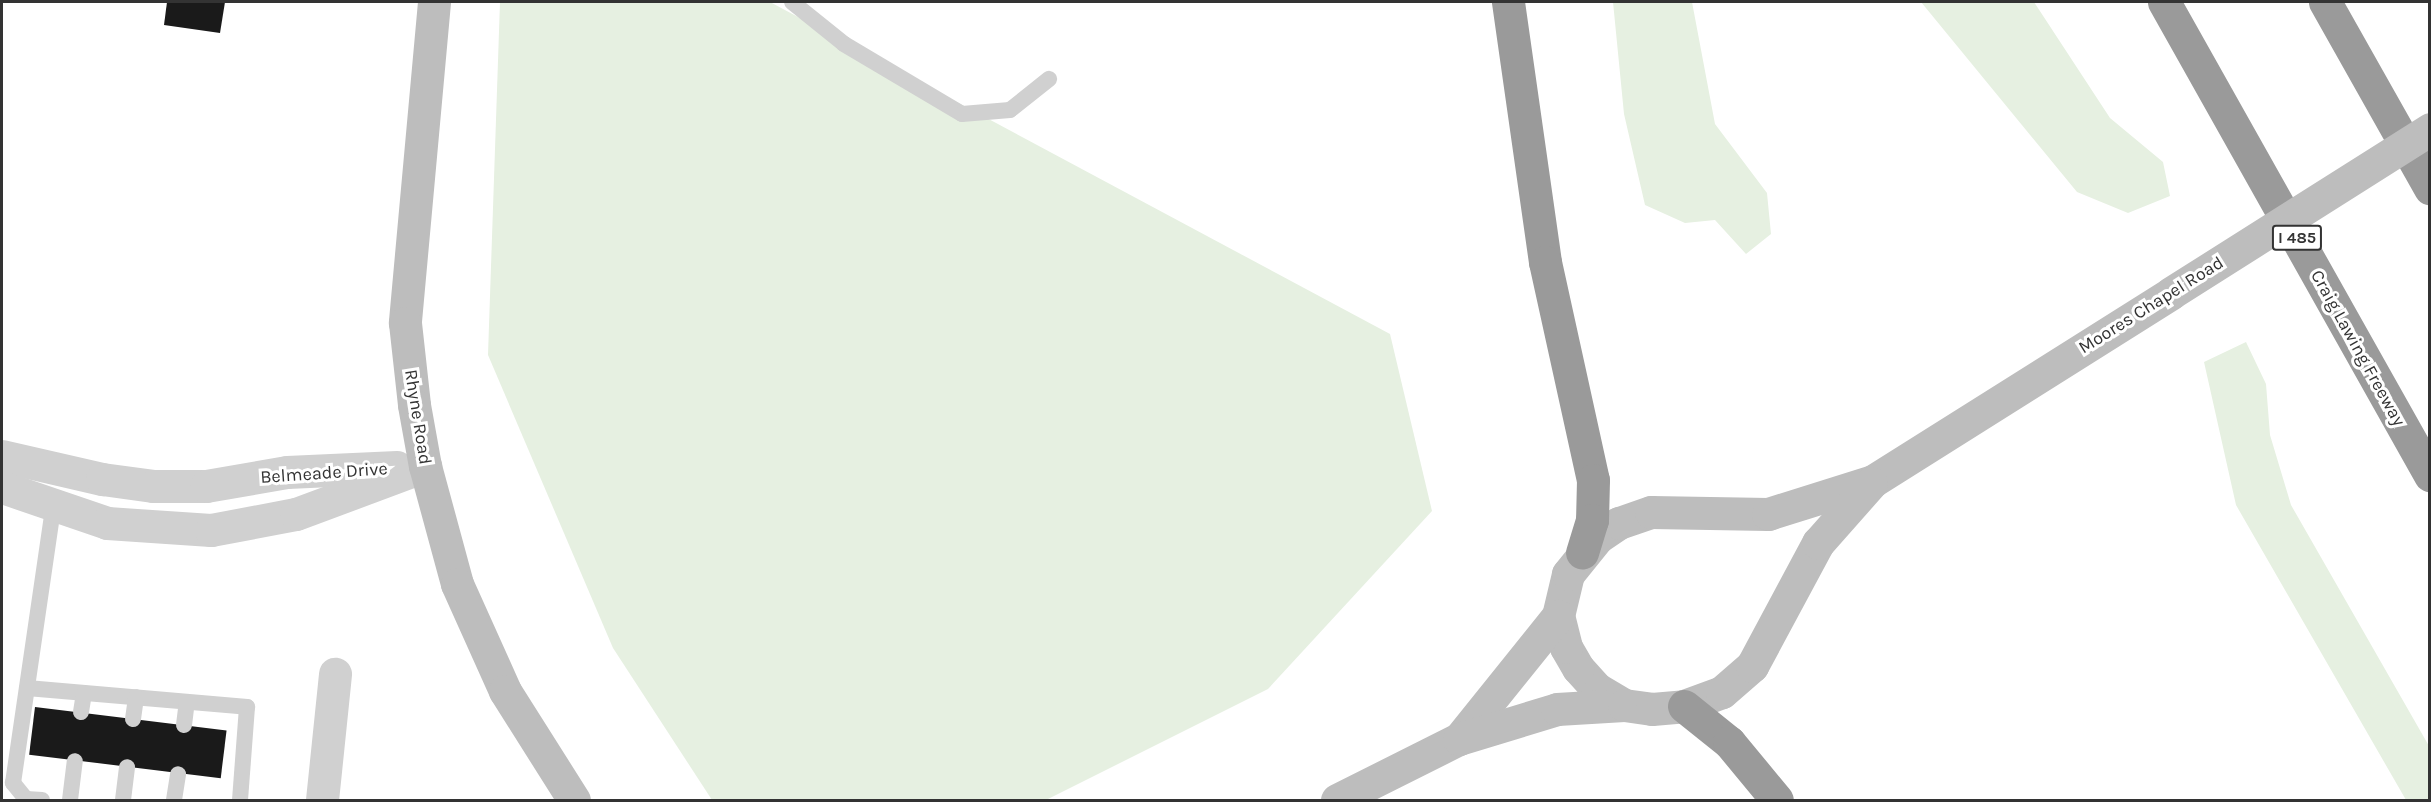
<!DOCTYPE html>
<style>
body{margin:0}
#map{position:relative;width:2431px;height:802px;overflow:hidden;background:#fff;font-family:Karla,sans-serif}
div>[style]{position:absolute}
.green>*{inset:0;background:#e6f0e1}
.building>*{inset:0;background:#1a1a1a;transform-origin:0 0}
.lane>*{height:16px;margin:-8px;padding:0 8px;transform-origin:8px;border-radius:8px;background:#d0d0d0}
.street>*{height:33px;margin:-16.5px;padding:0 16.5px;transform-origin:16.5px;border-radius:16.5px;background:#d0d0d0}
.secondary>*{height:33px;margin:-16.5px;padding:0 16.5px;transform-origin:16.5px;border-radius:16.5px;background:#bdbdbd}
.highway>*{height:33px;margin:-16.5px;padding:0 16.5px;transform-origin:16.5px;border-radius:16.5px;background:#9a9a9a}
.secondary-bridge>*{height:33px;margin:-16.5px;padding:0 16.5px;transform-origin:16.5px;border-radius:16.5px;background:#bdbdbd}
span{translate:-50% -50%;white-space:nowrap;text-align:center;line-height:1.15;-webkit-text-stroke:6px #fff;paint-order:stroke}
.shield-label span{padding:2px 4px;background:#fff;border:2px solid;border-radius:4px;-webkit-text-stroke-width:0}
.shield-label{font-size:16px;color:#333;font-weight:700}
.street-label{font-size:18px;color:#333}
.frame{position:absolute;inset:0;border:3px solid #333;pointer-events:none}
</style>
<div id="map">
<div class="green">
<div style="clip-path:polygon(500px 2px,770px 2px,1390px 334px,1432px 511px,1268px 689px,1046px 800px,712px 800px,613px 648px,488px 355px)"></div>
<div style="clip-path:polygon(1613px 2px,1692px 2px,1715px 124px,1767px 193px,1771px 234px,1746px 254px,1715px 220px,1685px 223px,1645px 205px,1624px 114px)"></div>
<div style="clip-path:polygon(1921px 2px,2034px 2px,2110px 118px,2163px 162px,2170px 196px,2128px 213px,2077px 192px)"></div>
<div style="clip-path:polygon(2246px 342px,2266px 384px,2270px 435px,2291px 505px,2429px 746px,2429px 800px,2406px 800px,2236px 505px,2204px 362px)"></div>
</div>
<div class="building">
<div style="clip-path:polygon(167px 2px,225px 2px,220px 33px,164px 25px)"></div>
<div style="left:35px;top:707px;width:193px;height:48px;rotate:7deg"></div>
</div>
<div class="lane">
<div style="left:792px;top:2px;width:67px;rotate:38.9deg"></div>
<div style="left:844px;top:44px;width:137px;rotate:30.7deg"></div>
<div style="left:962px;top:114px;width:48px;rotate:-4.8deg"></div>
<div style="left:1010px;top:110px;width:50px;rotate:-38.5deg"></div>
<div style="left:27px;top:688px;width:221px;rotate:4.9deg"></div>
<div style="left:247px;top:707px;width:93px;rotate:94.3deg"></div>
<div style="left:81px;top:712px;width:19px;rotate:-81deg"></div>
<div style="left:133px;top:719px;width:22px;rotate:-82deg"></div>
<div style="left:184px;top:725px;width:23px;rotate:-83deg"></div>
<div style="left:42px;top:800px;width:16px;rotate:-176deg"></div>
<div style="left:26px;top:799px;width:21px;rotate:-129deg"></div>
<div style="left:13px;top:783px;width:278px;rotate:-81.7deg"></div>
<div style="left:70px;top:800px;width:39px;rotate:-83deg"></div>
<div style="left:123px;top:800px;width:33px;rotate:-83deg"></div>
<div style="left:174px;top:800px;width:26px;rotate:-81deg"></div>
</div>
<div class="street">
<div style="left:2px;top:456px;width:103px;rotate:13deg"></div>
<div style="left:102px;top:479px;width:51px;rotate:7.8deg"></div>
<div style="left:153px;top:486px;width:53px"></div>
<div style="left:206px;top:486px;width:82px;rotate:-9.8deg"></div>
<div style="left:287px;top:472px;width:110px;rotate:-2.6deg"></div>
<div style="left:2px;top:487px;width:111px;rotate:18.9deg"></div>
<div style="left:107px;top:523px;width:104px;rotate:3.9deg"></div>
<div style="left:211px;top:530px;width:86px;rotate:-10.7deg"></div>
<div style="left:296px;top:514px;width:138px;rotate:-20.4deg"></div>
<div style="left:322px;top:800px;width:127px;rotate:-84.1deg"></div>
</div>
<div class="secondary">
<div style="left:434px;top:2px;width:322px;rotate:95.2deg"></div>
<div style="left:405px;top:323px;width:82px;rotate:83.7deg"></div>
<div style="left:414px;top:405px;width:62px;rotate:79.8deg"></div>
<div style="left:425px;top:466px;width:122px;rotate:74.8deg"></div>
<div style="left:457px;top:584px;width:117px;rotate:65.8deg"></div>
<div style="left:505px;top:691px;width:129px;rotate:57.7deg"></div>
<div style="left:1624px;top:705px;width:31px;rotate:-149deg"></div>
<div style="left:1597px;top:689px;width:28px;rotate:-132deg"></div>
<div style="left:1578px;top:668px;width:24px;rotate:-120deg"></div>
<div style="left:1566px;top:647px;width:32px;rotate:-104deg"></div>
<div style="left:1558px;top:616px;width:43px;rotate:-76.6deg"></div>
<div style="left:1568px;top:574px;width:48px;rotate:-51deg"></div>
<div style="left:1598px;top:537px;width:25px;rotate:-34deg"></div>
<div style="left:1619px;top:523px;width:34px;rotate:-19deg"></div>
<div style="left:1651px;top:512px;width:117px;rotate:1deg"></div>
<div style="left:1768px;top:514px;width:110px;rotate:-17.4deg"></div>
<div style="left:1873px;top:481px;width:352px;rotate:-32.2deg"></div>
<div style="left:1459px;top:739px;width:158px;rotate:-51.2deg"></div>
<div style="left:1337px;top:800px;width:136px;rotate:-26.6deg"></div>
<div style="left:1459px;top:739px;width:102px;rotate:-17deg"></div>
<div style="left:1557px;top:709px;width:67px;rotate:-3.4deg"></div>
<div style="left:1624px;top:705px;width:28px;rotate:8deg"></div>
<div style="left:1652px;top:709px;width:32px;rotate:-5deg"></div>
<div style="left:1684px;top:706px;width:40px;rotate:-20.2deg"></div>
<div style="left:1722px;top:692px;width:40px;rotate:-41deg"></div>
<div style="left:1752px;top:666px;width:140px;rotate:-61.8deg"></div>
<div style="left:1818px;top:543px;width:80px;rotate:-48.5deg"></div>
</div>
<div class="highway">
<div style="left:1508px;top:2px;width:263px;rotate:81.9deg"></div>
<div style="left:1545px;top:262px;width:223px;rotate:77.6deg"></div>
<div style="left:1593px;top:480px;width:40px;rotate:91.4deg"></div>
<div style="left:1592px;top:520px;width:34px;rotate:107deg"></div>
<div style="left:2164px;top:2px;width:543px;rotate:60.65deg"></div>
<div style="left:2325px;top:2px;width:214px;rotate:60.6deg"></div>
<div style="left:1684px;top:706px;width:58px;rotate:38.7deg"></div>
<div style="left:1729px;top:742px;width:75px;rotate:50.4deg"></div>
</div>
<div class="secondary-bridge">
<div style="left:2171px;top:293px;width:307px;rotate:-32.3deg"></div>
</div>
<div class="shield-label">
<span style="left:2297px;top:238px">I 485</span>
</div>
<div class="street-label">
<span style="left:2151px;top:305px;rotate:-32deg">Moores Chapel Road</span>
<span style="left:2358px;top:348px;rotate:61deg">Craig Lawing Freeway</span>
<span style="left:418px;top:417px;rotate:81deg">Rhyne Road</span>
<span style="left:324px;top:473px;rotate:-4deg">Belmeade Drive</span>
</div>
<div class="frame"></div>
</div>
